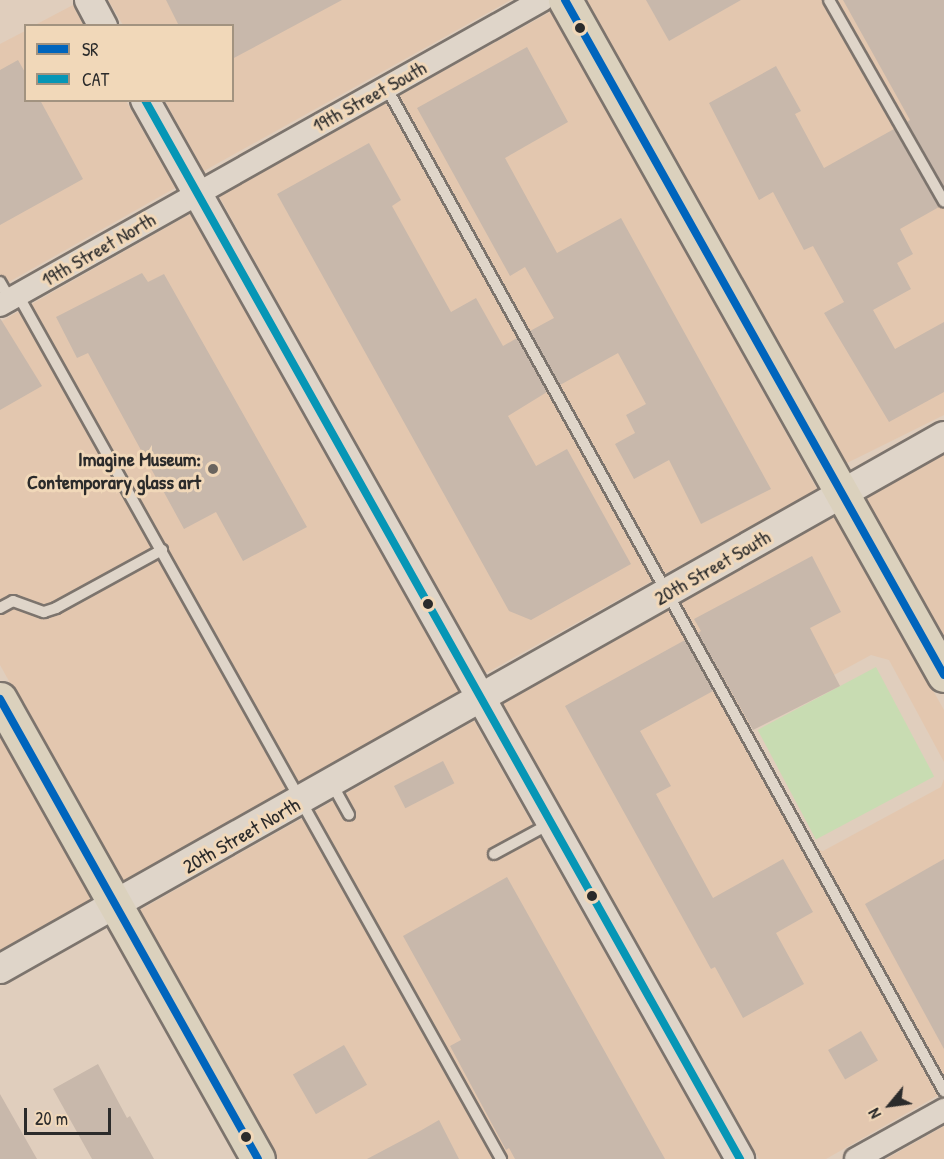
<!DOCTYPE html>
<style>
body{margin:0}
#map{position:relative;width:944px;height:1159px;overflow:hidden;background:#e0cebd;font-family:"Patrick Hand",sans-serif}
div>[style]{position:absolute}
.built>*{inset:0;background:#e3c7af;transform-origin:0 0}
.green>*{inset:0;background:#c8dcb2;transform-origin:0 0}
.building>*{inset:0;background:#c8b8ab;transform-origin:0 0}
.roads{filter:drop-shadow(2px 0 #7c746d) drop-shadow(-2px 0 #7c746d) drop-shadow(0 2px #7c746d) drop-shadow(0 -2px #7c746d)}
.service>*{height:10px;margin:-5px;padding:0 5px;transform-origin:5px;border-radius:5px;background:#dfd5c9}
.minor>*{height:22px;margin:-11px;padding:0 11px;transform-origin:11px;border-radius:11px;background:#dfd5c9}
.tertiary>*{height:28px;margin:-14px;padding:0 14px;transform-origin:14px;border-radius:14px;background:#dfd5c9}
.primary>*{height:33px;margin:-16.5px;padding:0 16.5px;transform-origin:16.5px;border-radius:16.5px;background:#dbd1bd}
.bus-1>*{height:8px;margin:-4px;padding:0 4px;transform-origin:4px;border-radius:4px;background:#0065bd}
.bus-2>*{height:8px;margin:-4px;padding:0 4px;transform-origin:4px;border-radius:4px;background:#0696b6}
.dots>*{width:16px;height:16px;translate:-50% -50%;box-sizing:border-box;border:3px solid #f1d8b9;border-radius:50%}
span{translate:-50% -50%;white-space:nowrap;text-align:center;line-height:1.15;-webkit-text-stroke:6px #f1d8b9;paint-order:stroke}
.street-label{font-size:20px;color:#2b2b2b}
.poi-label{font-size:20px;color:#2b2b2b;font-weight:700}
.right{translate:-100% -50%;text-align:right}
.legend{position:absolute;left:24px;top:24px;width:210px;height:78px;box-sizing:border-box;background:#f1d8b9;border:2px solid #a29380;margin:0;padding:8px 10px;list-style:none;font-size:18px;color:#2b2b2b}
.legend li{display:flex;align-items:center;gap:12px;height:30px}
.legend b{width:30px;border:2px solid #a29380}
.north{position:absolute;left:860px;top:1075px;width:60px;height:60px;-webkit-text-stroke:4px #f1d8b9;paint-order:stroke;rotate:241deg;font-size:16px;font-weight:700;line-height:24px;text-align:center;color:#2b2b2b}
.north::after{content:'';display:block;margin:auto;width:21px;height:27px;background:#2b2b2b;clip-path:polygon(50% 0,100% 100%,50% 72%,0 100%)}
.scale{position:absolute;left:24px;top:1108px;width:87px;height:27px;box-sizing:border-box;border:3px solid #2b2b2b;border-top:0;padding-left:8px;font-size:18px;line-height:21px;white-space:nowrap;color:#2b2b2b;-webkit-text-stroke:4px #f1d8b9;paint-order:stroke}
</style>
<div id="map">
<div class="built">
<div style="clip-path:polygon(108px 0,511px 0,204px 171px,165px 101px,232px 100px,232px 26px,123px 25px)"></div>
<div style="clip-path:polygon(584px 0,944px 0,944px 415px,845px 464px)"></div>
<div style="clip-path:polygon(73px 5px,84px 25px,35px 25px)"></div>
<div style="left:552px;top:11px;width:547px;height:381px;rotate:61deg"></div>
<div style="clip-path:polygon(25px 31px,26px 100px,126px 101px,175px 188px,0 287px,0 44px)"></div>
<div style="clip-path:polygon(190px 214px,460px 694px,123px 885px,0 665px,0 322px)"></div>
<div style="clip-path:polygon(944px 453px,944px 640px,864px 497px)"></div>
<div style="clip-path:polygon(834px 515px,944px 710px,944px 762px,889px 660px,871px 655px,753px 719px,746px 737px,805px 846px,823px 851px,941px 787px,944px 779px,944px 1092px,826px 1159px,759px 1159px,503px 704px)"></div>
<div style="clip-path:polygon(474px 721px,721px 1159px,278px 1159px,138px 911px)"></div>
<div style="clip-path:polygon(0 734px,94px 902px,0 952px)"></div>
<div style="clip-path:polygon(944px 1126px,944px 1159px,886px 1159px)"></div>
</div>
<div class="green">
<div style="left:876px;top:667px;width:124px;height:134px;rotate:62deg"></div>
</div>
<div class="building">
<div style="clip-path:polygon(166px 0,342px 0,232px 59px,232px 26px,179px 26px)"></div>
<div style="clip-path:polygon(646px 0,741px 0,669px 41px)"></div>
<div style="clip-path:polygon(843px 0,944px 0,944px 187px,907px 122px,910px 120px)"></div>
<div style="clip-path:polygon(527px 47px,568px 122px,505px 158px,557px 253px,621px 218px,771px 489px,701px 524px,669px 460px,634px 479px,615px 444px,635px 433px,626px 415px,646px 404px,618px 353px,560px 385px,530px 331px,554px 318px,525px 267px,510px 276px,417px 108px)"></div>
<div style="clip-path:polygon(18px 60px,26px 74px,26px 100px,40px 100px,83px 179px,0 225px,0 70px)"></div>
<div style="clip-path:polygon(776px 66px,801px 111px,795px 114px,824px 168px,894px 129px,939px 207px,900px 229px,913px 254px,897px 263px,911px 289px,873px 310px,895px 349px,944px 322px,944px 392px,889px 422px,824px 313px,844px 302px,813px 246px,804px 250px,773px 192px,759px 200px,709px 103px)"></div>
<div style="clip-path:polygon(369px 143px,401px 200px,392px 206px,451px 312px,476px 298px,503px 346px,517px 338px,547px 392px,508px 416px,536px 466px,567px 449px,631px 564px,531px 620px,509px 611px,277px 194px)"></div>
<div style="clip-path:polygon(142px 273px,148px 282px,164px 274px,307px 527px,243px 561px,216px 512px,184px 529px,88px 353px,77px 358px,56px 317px)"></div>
<div style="clip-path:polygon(0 318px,42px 386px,0 410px)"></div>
<div style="clip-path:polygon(812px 556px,841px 612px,810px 628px,840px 686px,753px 730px,698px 633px,701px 631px,694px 619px)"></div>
<div style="clip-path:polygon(685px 640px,713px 691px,640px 731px,671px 786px,656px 794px,713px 898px,783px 859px,813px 912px,776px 933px,804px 984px,743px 1018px,715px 967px,711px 969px,565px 706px)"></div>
<div style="left:443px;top:761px;width:25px;height:55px;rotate:63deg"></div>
<div style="clip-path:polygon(944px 859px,944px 1049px,865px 904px)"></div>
<div style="clip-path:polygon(507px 877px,623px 1084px,665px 1159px,515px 1159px,509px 1148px,506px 1150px,450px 1046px,461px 1040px,403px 936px)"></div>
<div style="left:861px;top:1031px;width:34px;height:38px;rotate:60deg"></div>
<div style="left:344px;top:1045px;width:46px;height:59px;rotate:60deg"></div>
<div style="clip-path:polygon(98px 1064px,127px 1118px,130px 1116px,154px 1159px,92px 1159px,53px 1089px)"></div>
<div style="clip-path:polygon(0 1094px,37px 1159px,0 1159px)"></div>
<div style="clip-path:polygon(439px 1120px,459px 1159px,367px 1159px,420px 1131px)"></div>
</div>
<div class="roads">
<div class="service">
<div style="left:829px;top:0;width:232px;rotate:60.3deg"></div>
<div style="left:386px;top:87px;width:1149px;rotate:60.94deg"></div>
<div style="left:0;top:282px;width:20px;rotate:60deg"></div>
<div style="left:18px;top:295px;width:990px;rotate:60.79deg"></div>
<div style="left:0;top:608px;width:15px;rotate:-28deg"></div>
<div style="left:13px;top:601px;width:33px;rotate:20deg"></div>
<div style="left:44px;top:612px;width:13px;rotate:-18deg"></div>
<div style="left:56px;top:608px;width:121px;rotate:-28.7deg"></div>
<div style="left:332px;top:784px;width:35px;rotate:61deg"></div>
<div style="left:494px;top:854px;width:65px;rotate:-28.5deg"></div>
</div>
<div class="minor">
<div style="left:0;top:305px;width:622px;rotate:-29.37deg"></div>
<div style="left:856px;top:1159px;width:101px;rotate:-29.1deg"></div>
</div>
<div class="tertiary">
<div style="left:89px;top:0;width:30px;rotate:62deg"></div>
<div style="left:145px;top:100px;width:1215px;rotate:60.67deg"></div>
<div style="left:0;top:969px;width:1084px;rotate:-29.45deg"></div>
</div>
<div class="primary">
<div style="left:565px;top:0;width:774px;rotate:60.69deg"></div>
<div style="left:0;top:699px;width:527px;rotate:60.71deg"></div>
</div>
</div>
<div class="bus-1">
<div style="left:565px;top:0;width:774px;rotate:60.69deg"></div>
<div style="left:0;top:699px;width:527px;rotate:60.71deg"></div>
</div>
<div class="bus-2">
<div style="left:145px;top:100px;width:1215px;rotate:60.67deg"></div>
</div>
<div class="dots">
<div style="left:580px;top:28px;background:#2b2b2b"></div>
<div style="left:213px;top:469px;background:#6a645e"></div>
<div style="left:428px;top:604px;background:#2b2b2b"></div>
<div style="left:592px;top:896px;background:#2b2b2b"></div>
<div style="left:246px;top:1137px;background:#2b2b2b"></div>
</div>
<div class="street-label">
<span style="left:369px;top:96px;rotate:-29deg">19th Street South</span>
<span style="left:98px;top:249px;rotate:-30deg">19th Street North</span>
<span style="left:712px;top:567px;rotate:-30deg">20th Street South</span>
<span style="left:241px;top:835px;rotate:-30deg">20th Street North</span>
</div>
<div class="poi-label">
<span class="right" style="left:201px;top:470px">Imagine Museum:<br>Contemporary glass art</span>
</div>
<ul class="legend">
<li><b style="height:8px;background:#0065bd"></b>SR</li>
<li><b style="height:8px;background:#0696b6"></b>CAT</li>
</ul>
<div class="north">N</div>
<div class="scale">20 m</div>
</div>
